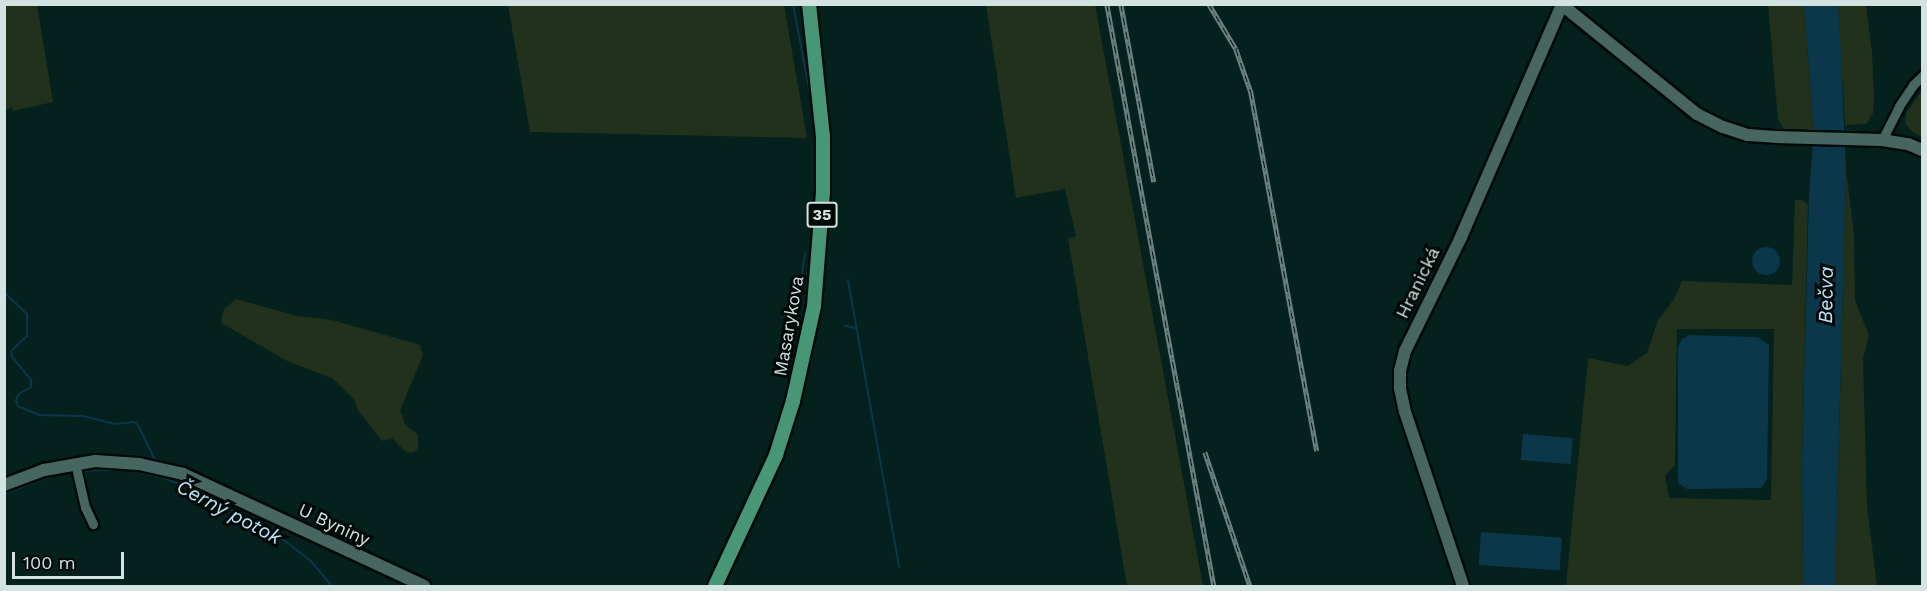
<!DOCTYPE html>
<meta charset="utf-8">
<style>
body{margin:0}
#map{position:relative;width:1927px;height:591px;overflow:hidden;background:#04211e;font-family:"Work Sans",sans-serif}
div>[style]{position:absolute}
.green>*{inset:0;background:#22311b}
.water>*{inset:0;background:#0b374b;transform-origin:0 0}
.round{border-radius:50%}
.stream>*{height:2px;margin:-1px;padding:0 1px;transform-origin:1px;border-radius:1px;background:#0b374b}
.roads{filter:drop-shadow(2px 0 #000a08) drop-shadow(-2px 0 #000a08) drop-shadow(0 2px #000a08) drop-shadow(0 -2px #000a08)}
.street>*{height:9px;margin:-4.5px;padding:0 4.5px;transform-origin:4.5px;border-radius:4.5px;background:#486661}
.secondary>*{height:12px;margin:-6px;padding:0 6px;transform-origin:6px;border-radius:6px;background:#486661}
.primary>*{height:14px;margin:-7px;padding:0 7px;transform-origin:7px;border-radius:7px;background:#479676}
.rail>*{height:4.5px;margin-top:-2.25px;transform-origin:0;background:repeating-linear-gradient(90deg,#010907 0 7px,#6d8381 0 14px);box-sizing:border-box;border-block:2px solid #6d8381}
span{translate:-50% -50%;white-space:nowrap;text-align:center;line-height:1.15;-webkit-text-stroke:6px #010907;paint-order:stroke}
.shield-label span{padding:2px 4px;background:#010907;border:2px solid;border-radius:4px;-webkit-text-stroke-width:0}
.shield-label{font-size:16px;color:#d3e3e1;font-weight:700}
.street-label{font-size:18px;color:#d3e3e1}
.water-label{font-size:20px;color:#bce5fc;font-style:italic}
.frame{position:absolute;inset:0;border:6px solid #d3e3e1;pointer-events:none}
.scale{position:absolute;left:12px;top:552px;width:112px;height:27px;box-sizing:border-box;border:3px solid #d3e3e1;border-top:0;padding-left:8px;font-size:18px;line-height:21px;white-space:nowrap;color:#d3e3e1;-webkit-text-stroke:4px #010907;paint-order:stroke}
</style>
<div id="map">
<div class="green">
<div style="clip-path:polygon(5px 4px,37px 5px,53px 102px,13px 111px,9px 100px,11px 108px,5px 110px)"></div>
<div style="clip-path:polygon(508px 5px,784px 5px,807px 138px,530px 132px)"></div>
<div style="clip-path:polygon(986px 5px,1095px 5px,1203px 586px,1127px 586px,1068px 238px,1076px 236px,1065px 189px,1016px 198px)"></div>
<div style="clip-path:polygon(1768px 5px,1804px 5px,1814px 132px,1786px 132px,1778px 120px)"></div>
<div style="clip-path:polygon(1838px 5px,1866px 5px,1872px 52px,1874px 100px,1873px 113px,1866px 124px,1845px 125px)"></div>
<div style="clip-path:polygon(1922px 91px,1922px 137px,1911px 131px,1905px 123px,1906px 113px)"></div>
<div style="clip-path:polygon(1846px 170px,1854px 235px,1855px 301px,1869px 335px,1863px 359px,1867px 507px,1877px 586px,1835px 586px)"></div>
<div style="clip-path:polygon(evenodd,1795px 200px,1803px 200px,1808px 205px,1802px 460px,1803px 586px,1566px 586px,1588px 358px,1628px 366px,1647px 353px,1658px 320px,1675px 298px,1682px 281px,1792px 285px,1795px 200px,1677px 329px,1774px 329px,1771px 500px,1669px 498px,1665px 476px,1675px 465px,1677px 329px)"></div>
<div style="clip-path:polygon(236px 299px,297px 316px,332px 320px,420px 345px,423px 355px,400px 411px,405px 424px,418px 435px,418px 448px,414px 452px,407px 453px,392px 438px,382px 441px,358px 410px,354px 399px,332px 378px,289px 362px,223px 324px,221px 322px,224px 309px)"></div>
</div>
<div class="water">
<div style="clip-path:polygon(1804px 5px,1838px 5px,1841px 55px,1846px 170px,1835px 586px,1803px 586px,1802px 460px,1809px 194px,1814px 132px)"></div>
<div class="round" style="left:1752px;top:247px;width:28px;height:28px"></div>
<div style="clip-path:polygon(1690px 335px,1758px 337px,1769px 345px,1767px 479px,1761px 488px,1687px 489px,1678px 483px,1678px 347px,1682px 339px)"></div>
<div style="left:1523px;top:434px;width:50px;height:26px;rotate:5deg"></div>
<div style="left:1481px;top:532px;width:81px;height:33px;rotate:4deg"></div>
</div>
<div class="stream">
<div style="left:793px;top:4px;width:97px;rotate:79.3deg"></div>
<div style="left:848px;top:280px;width:291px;rotate:79.9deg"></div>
<div style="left:4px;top:292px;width:32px;rotate:44deg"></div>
<div style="left:27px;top:314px;width:22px;rotate:90deg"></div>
<div style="left:27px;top:336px;width:22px;rotate:137deg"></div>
<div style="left:11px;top:351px;width:6px;rotate:81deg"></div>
<div style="left:12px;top:357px;width:30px;rotate:50deg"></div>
<div style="left:31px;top:380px;width:7px;rotate:90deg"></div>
<div style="left:31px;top:387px;width:14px;rotate:150deg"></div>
<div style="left:19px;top:394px;width:7px;rotate:117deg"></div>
<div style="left:16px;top:400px;width:6px;rotate:72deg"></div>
<div style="left:18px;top:406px;width:23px;rotate:23deg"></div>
<div style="left:39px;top:415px;width:44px;rotate:1.3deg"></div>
<div style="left:83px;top:416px;width:32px;rotate:14deg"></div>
<div style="left:114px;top:424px;width:20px;rotate:-6deg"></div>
<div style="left:134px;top:422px;width:5px;rotate:37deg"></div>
<div style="left:138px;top:425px;width:39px;rotate:64deg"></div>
<div style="left:798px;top:319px;width:13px;rotate:-94deg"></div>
<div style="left:797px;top:306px;width:53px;rotate:-81.3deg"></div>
<div style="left:845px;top:326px;width:11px;rotate:10deg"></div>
<div style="left:126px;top:469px;width:39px;rotate:13deg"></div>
<div style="left:164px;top:478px;width:40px;rotate:21deg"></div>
<div style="left:201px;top:492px;width:97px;rotate:30.3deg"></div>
<div style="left:285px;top:541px;width:33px;rotate:38deg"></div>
<div style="left:311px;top:561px;width:33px;rotate:50deg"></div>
<div style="left:79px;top:471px;width:42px;rotate:-2.7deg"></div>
<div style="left:4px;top:494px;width:53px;rotate:-21.2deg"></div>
<div style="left:53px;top:475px;width:20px;rotate:-9deg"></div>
</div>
<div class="roads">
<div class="street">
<div style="left:1882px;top:140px;width:38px;rotate:-63deg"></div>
<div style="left:1899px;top:106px;width:25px;rotate:-56deg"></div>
<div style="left:1913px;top:85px;width:13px;rotate:-45deg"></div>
<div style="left:75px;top:463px;width:45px;rotate:77.2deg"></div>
<div style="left:85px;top:507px;width:19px;rotate:65deg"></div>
</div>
<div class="secondary">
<div style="left:1561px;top:4px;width:175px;rotate:39deg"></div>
<div style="left:1697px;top:114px;width:29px;rotate:27deg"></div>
<div style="left:1723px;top:127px;width:26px;rotate:18deg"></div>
<div style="left:1748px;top:135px;width:27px;rotate:4deg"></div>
<div style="left:1775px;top:137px;width:107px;rotate:1.6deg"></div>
<div style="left:1882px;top:140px;width:26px;rotate:9deg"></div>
<div style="left:1908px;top:144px;width:15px;rotate:23deg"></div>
<div style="left:4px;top:485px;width:43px;rotate:-20.6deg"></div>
<div style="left:44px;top:470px;width:52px;rotate:-10deg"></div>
<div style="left:95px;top:461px;width:44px;rotate:3.9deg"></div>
<div style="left:139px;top:464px;width:45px;rotate:12.8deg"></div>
<div style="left:183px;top:474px;width:266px;rotate:24.9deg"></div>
<div style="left:1463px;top:586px;width:183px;rotate:-108.4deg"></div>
<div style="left:1405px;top:412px;width:25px;rotate:-102deg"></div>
<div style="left:1400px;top:388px;width:17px;rotate:-90deg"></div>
<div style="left:1400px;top:371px;width:21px;rotate:-76deg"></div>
<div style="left:1405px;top:351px;width:127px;rotate:-63.8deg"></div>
<div style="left:1461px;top:237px;width:253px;rotate:-66.5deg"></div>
</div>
<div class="primary">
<div style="left:715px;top:586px;width:145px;rotate:-65deg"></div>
<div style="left:776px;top:455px;width:57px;rotate:-72.5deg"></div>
<div style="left:793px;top:401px;width:97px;rotate:-77.5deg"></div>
<div style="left:814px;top:306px;width:114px;rotate:-85.5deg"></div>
<div style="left:823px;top:192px;width:55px;rotate:-90deg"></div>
<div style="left:823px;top:137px;width:134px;rotate:-96deg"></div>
</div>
</div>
<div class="rail">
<div style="left:1107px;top:4px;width:592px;rotate:79.58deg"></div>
<div style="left:1121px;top:4px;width:181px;rotate:79.5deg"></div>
<div style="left:1209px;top:4px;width:52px;rotate:59deg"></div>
<div style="left:1236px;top:49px;width:46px;rotate:70.8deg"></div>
<div style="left:1251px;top:92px;width:365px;rotate:79.6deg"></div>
<div style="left:1205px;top:452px;width:141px;rotate:71.4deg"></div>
</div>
<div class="shield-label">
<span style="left:822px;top:215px">35</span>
</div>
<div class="street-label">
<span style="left:1418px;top:283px;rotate:-64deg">Hranická</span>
<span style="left:789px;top:326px;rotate:-80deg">Masarykova</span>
<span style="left:334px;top:525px;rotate:25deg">U Byniny</span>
</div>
<div class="water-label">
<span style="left:1826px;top:295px;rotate:-89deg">Bečva</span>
<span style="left:229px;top:512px;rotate:28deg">Černý potok</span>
</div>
<div class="frame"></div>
<div class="scale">100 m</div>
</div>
